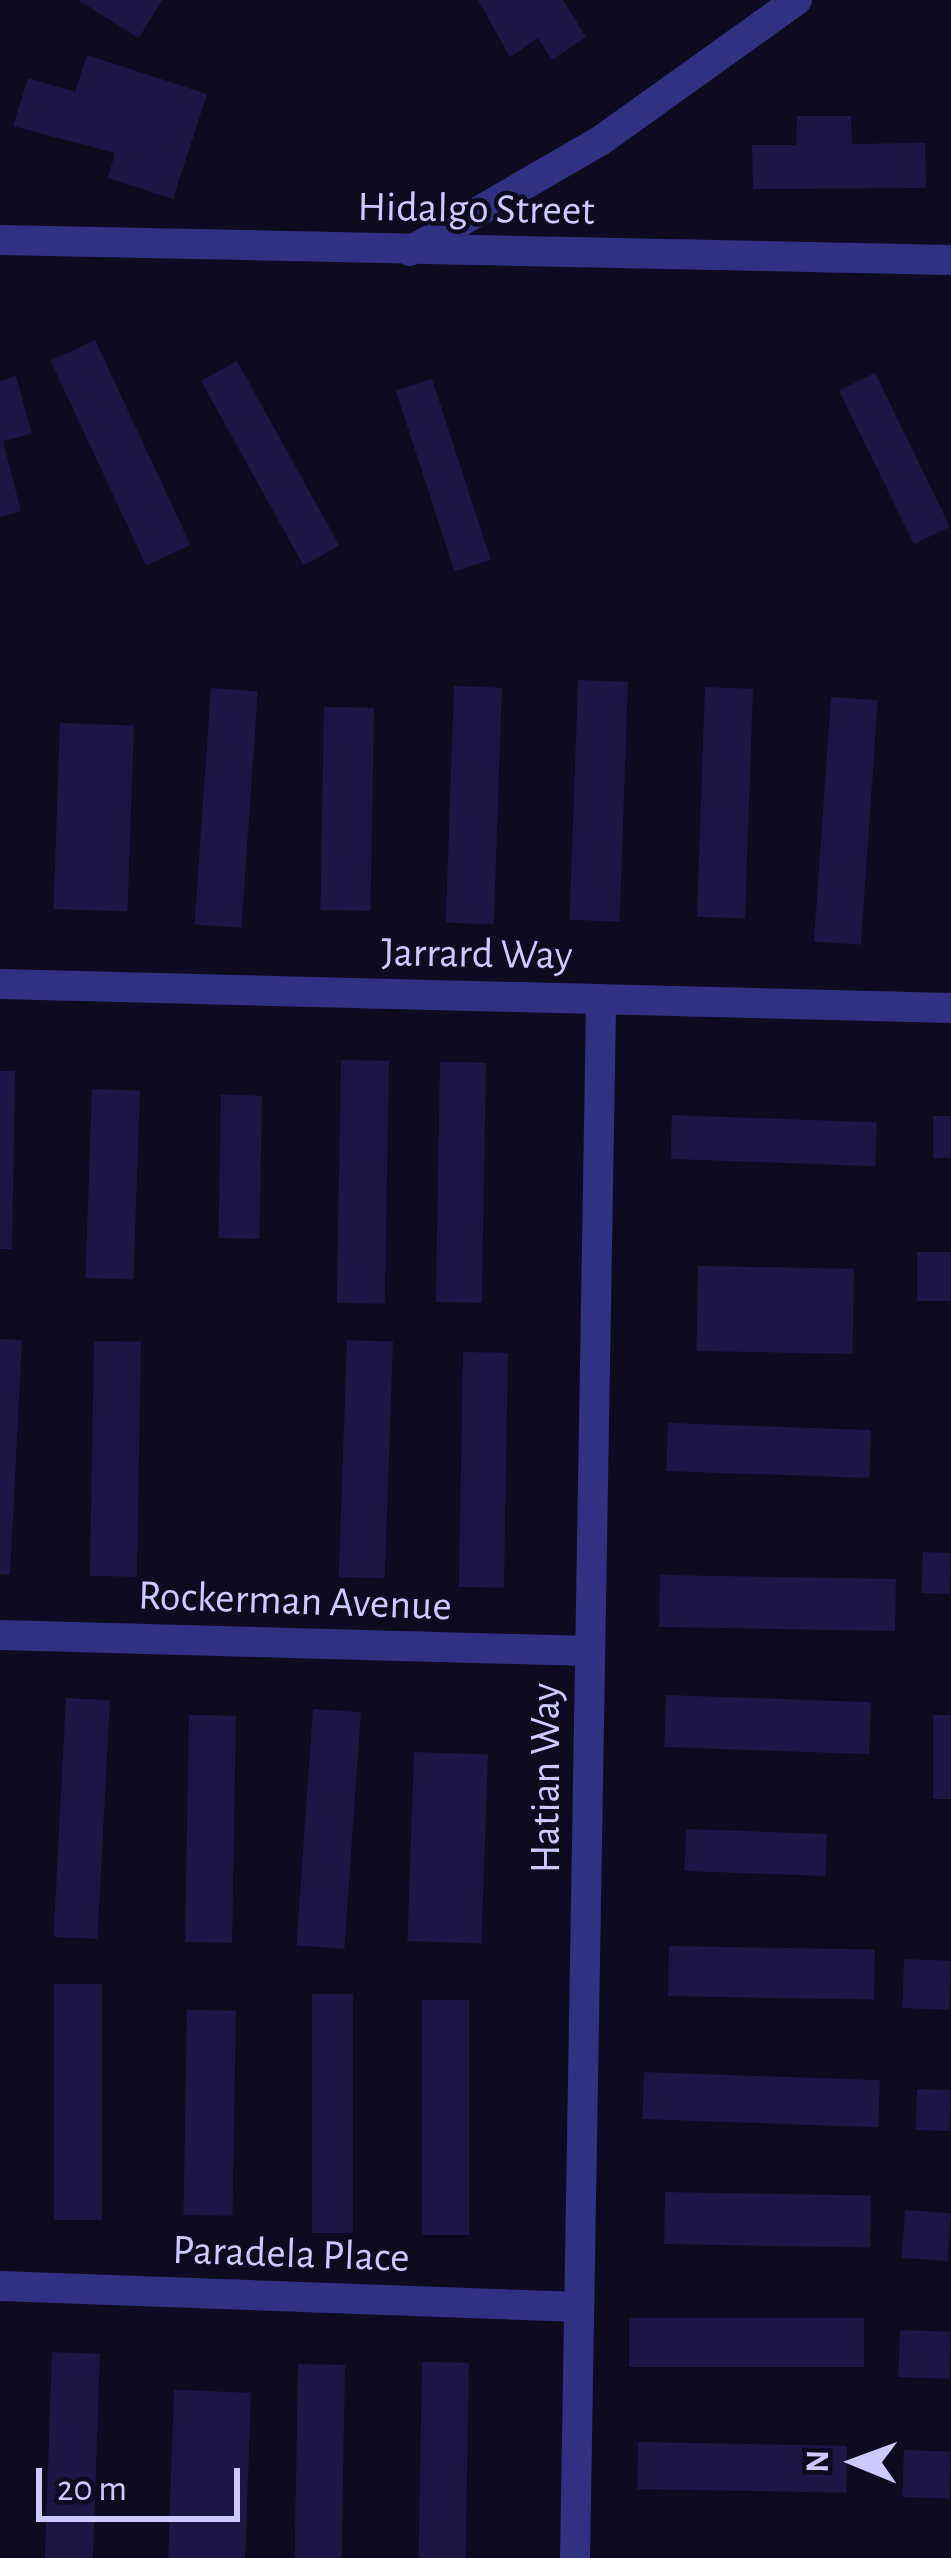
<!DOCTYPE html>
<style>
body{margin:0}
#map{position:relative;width:951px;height:2558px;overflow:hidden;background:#0e0b20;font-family:"Alegreya Sans",sans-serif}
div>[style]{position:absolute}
.building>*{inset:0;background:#1d1543;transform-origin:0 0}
.street>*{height:30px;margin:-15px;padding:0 15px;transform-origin:15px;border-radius:15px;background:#313183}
span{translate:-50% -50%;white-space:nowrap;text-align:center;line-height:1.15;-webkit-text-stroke:9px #0e0b20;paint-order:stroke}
.street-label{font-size:42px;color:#cecaff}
.north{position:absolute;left:795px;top:2402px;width:120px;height:120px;-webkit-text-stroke:9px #0e0b20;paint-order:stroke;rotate:271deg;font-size:33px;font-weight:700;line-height:48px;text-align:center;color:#cecaff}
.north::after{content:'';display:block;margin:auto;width:42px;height:54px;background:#cecaff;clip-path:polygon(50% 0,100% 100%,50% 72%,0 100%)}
.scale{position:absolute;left:36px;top:2468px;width:204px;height:54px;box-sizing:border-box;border:6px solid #cecaff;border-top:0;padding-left:15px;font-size:36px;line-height:42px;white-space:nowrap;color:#cecaff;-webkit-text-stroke:9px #0e0b20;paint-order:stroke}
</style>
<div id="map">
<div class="building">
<div style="clip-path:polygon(78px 0,162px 0,139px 38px)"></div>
<div style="clip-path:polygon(478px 0,563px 0,586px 37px,552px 60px,538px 38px,510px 57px)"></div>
<div style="clip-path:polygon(87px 55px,207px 94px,173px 199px,108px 178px,115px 153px,13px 126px,28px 78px,75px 92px)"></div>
<div style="clip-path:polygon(797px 116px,851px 116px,852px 144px,925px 143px,926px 188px,753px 189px,752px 145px,796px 145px)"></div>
<div style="left:95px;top:340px;width:226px;height:49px;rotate:65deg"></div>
<div style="left:237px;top:361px;width:211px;height:41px;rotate:61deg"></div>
<div style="left:875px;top:373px;width:171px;height:40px;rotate:64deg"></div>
<div style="clip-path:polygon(16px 376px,32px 434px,3px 441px,21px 511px,0 517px,0 381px)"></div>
<div style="left:432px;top:379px;width:190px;height:38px;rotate:72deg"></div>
<div style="left:578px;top:680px;width:50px;height:240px;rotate:2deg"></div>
<div style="left:454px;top:686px;width:48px;height:237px;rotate:2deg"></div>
<div style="left:705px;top:687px;width:48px;height:230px;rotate:2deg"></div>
<div style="left:211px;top:688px;width:47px;height:237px;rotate:4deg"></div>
<div style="left:831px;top:697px;width:47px;height:245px;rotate:4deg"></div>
<div style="left:324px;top:707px;width:50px;height:203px;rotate:1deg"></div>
<div style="left:60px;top:723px;width:74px;height:186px;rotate:2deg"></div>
<div style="left:341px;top:1060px;width:48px;height:243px;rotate:1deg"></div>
<div style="left:440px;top:1062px;width:46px;height:240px;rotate:1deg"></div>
<div style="clip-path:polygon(0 1071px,15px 1071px,12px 1249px,0 1249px)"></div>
<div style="left:92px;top:1089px;width:48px;height:189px;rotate:2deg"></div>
<div style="left:221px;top:1095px;width:41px;height:143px;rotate:1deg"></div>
<div style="left:672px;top:1115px;width:205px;height:44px;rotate:2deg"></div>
<div style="left:933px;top:1116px;width:18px;height:42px"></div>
<div style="left:917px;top:1252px;width:34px;height:49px"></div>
<div style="left:698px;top:1266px;width:156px;height:85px;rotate:1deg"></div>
<div style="clip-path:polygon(0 1339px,22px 1340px,10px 1575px,0 1574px)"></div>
<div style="left:347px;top:1340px;width:46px;height:237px;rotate:2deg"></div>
<div style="left:94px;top:1341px;width:47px;height:235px;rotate:1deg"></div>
<div style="left:463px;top:1352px;width:45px;height:235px;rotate:1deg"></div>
<div style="left:668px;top:1423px;width:203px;height:48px;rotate:2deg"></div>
<div style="left:923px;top:1552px;width:28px;height:41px;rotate:2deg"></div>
<div style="left:660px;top:1575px;width:236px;height:52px;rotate:1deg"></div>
<div style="left:666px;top:1695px;width:205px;height:52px;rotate:2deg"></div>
<div style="left:66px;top:1698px;width:44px;height:239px;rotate:3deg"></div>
<div style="left:313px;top:1709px;width:48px;height:237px;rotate:4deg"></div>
<div style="left:189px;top:1715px;width:47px;height:227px;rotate:1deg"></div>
<div style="left:933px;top:1715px;width:18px;height:84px"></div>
<div style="left:414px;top:1752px;width:74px;height:189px;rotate:2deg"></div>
<div style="left:686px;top:1829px;width:141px;height:42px;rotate:2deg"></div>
<div style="left:669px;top:1946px;width:206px;height:50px;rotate:1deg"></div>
<div style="left:904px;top:1959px;width:47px;height:49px;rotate:2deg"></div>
<div style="left:54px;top:1984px;width:48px;height:236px"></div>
<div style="left:312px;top:1994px;width:41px;height:239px"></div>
<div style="left:422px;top:2000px;width:47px;height:235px"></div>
<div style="left:187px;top:2010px;width:49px;height:205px;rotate:1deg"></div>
<div style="left:644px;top:2072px;width:236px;height:47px;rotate:2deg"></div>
<div style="left:917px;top:2089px;width:34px;height:41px;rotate:2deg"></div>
<div style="left:665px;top:2192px;width:206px;height:52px;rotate:1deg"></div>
<div style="left:905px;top:2210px;width:46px;height:48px;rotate:4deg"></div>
<div style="left:629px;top:2318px;width:235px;height:49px"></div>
<div style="left:900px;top:2330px;width:51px;height:47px;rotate:2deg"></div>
<div style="left:52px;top:2352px;width:48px;height:206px;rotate:2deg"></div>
<div style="left:422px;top:2362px;width:47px;height:196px;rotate:1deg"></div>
<div style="left:298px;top:2364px;width:47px;height:194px;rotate:1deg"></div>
<div style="left:174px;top:2390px;width:77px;height:168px;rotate:2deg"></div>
<div style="left:638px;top:2442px;width:209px;height:47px;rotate:1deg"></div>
<div style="left:904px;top:2450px;width:47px;height:47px;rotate:2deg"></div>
</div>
<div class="street">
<div style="left:0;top:240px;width:951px;rotate:1.2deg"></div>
<div style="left:410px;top:251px;width:220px;rotate:-30.1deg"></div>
<div style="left:600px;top:141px;width:242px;rotate:-35.6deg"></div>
<div style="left:0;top:984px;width:951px;rotate:1.45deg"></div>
<div style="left:0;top:1635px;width:589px;rotate:1.56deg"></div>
<div style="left:0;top:2286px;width:579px;rotate:2.08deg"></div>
<div style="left:575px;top:2558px;width:1559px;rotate:-89.04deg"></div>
</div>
<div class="street-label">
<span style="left:476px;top:209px;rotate:1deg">Hidalgo Street</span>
<span style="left:477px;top:954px;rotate:1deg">Jarrard Way</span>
<span style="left:295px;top:1601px;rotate:2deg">Rockerman Avenue</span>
<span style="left:546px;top:1778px;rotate:-90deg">Hatian Way</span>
<span style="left:291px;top:2254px;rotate:2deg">Paradela Place</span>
</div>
<div class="north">N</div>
<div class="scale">20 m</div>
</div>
